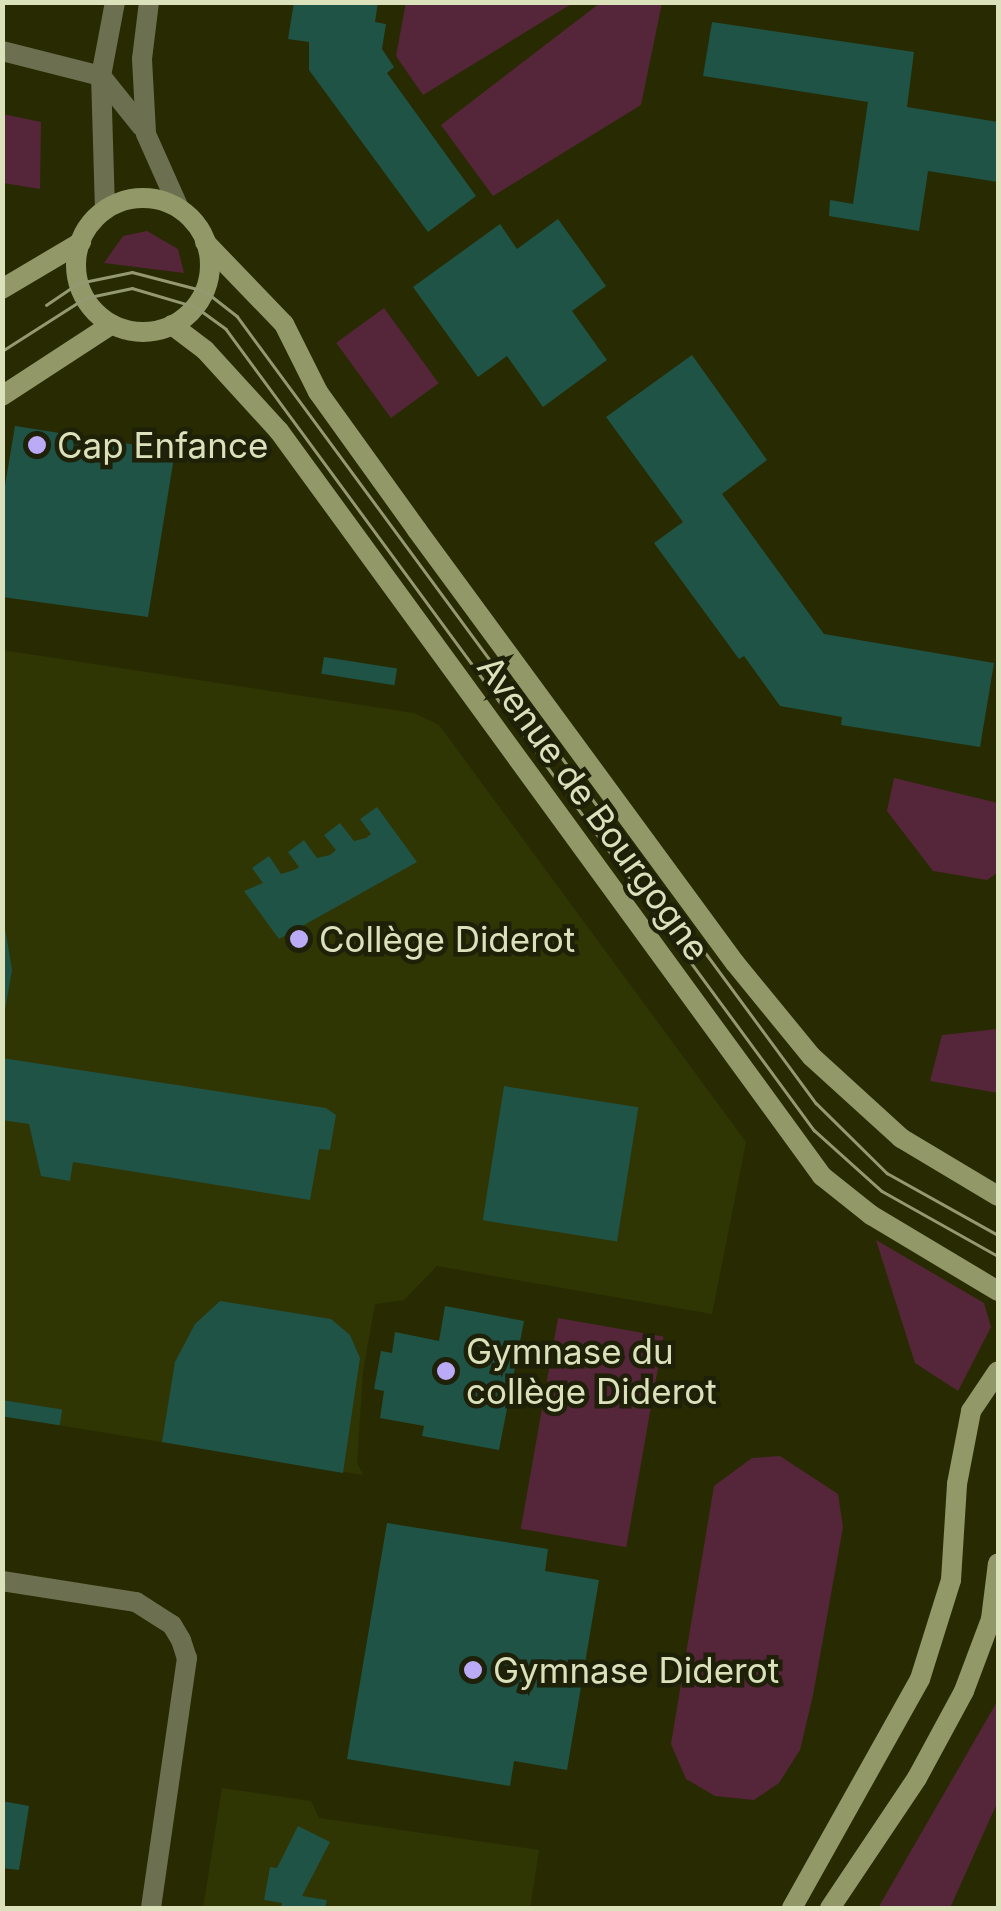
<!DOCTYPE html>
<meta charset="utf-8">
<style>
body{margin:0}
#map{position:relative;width:1001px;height:1911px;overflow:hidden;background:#282b01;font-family:Inter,sans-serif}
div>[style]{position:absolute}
.built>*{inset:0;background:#303504}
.green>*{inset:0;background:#55253a;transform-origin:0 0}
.building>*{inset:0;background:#1e5346;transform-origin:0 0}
.street>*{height:20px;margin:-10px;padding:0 10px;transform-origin:10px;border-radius:10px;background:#6c7051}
.secondary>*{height:20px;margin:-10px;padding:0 10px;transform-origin:10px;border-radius:10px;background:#929867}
.secondary>.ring{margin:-10px;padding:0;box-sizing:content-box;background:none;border:20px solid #929867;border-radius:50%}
.tram>*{height:2.5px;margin:-1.25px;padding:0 1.25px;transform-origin:1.25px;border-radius:1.25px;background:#949972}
.dots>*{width:28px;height:28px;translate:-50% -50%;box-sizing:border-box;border:5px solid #1e2008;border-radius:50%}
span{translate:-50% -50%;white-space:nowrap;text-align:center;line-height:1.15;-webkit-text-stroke:9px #1e2008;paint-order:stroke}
.poi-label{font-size:35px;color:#dbe1bb}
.left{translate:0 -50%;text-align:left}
.street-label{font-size:35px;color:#dbe1bb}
.frame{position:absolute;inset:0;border:5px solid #dbe1bb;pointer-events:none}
</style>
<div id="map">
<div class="built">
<div style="clip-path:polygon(2px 650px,414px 713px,439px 725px,746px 1142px,712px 1314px,437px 1266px,404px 1300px,375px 1304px,363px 1372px,357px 1463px,363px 1475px,3px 1416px)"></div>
<div style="clip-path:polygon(222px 1788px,311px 1801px,319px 1818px,539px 1850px,530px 1908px,203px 1908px)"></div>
</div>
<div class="green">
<div style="clip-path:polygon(406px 2px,573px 2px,573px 3px,423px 95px,396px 56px)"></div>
<div style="clip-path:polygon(600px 3px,662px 3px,641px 105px,493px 196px,441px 125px)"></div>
<div style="clip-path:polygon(3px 114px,41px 122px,40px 189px,3px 183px)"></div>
<div style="clip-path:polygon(147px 231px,178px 249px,184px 273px,104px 263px,123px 236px)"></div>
<div style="left:384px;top:308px;width:93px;height:59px;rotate:54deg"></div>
<div style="clip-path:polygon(894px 778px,998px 803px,997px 873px,987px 880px,933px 871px,887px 811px)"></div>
<div style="clip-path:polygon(998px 1029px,998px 1093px,930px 1081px,942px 1035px)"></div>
<div style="clip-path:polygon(876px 1240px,984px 1303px,991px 1327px,958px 1391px,915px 1363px)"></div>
<div style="left:558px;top:1318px;width:107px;height:214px;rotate:10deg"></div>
<div style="clip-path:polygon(780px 1456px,838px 1494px,843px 1527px,813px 1695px,800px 1750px,779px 1783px,754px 1800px,715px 1796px,686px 1779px,671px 1744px,714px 1486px,752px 1458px)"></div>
<div style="clip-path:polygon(998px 1700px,998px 1801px,950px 1908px,878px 1908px)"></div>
</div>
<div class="building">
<div style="clip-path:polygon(294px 2px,378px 2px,375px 22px,386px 24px,382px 49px,394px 67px,387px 73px,476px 196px,428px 232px,309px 70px,309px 42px,288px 39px)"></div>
<div style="clip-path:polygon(712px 22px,914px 52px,907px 107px,998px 122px,998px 182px,928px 171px,919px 231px,829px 216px,830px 200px,853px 204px,868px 102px,703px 76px)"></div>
<div style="clip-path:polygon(558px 219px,606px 286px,572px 311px,607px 360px,543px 407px,507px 356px,478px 377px,413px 287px,500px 224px,517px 249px)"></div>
<div style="clip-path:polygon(692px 355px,767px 460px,722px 494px,824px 634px,994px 663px,980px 747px,841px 725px,842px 717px,780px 706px,744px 656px,739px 659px,654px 543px,683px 522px,606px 417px)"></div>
<div style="clip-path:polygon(15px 426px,175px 451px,148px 617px,2px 597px,2px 503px)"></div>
<div style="left:324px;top:657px;width:74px;height:17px;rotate:9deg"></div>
<div style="clip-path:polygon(377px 807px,417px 862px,279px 939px,244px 891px,263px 883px,252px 868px,269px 856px,281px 874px,294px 870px,299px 867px,288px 852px,304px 840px,317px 858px,330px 855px,336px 850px,324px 835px,340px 823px,354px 841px,366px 838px,371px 834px,360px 819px)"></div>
<div style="clip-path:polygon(4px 922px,12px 970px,3px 1021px,2px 922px)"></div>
<div style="clip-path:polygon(2px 1058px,326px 1108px,336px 1115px,330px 1150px,319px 1149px,310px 1200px,73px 1162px,70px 1181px,41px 1176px,29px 1124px,2px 1120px)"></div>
<div style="left:504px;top:1086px;width:136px;height:136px;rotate:9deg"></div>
<div style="clip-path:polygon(220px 1301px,331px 1319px,350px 1335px,360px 1358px,343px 1473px,162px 1442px,175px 1362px,195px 1324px)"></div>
<div style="clip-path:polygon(445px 1306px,524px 1321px,499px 1450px,422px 1436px,424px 1426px,380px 1418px,384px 1391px,374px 1389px,381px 1351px,392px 1353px,395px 1332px,439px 1341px)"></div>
<div style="left:2px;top:1400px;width:61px;height:16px;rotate:9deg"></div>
<div style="clip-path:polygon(387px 1523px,548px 1549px,545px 1571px,599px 1580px,567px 1770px,514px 1761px,510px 1786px,347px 1759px)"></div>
<div style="clip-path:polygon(2px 1801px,29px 1806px,19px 1870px,2px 1868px)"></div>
<div style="clip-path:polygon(298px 1826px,330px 1842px,302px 1896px,327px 1900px,325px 1908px,281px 1908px,282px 1903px,264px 1900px,270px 1867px,277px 1868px)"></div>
</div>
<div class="street">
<div style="left:149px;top:2px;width:57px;rotate:97deg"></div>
<div style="left:142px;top:59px;width:75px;rotate:86.9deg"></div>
<div style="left:146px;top:134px;width:81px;rotate:66deg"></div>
<div style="left:2px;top:51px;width:102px;rotate:14.2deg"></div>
<div style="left:101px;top:76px;width:65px;rotate:51.2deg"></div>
<div style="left:105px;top:210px;width:134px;rotate:-91.7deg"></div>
<div style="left:101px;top:76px;width:75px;rotate:-79.3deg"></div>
<div style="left:2px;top:1581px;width:136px;rotate:8.9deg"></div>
<div style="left:136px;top:1602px;width:43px;rotate:32.6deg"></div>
<div style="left:172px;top:1625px;width:17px;rotate:59deg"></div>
<div style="left:181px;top:1640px;width:19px;rotate:72deg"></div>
<div style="left:187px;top:1658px;width:253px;rotate:98.2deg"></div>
</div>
<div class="secondary">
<div class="ring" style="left:76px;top:198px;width:114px;height:114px"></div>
<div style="left:205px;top:242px;width:114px;rotate:46.1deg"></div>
<div style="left:284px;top:324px;width:76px;rotate:63.4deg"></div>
<div style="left:318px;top:392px;width:170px;rotate:54.3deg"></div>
<div style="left:417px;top:530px;width:537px;rotate:53.71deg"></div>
<div style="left:735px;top:963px;width:120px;rotate:50.7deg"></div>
<div style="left:811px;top:1056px;width:122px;rotate:42.3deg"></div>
<div style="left:901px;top:1138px;width:113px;rotate:30.9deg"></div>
<div style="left:2px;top:289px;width:92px;rotate:-30.7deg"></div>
<div style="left:172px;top:325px;width:41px;rotate:37.1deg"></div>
<div style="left:205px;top:350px;width:110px;rotate:47.6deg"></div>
<div style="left:279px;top:431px;width:922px;rotate:53.91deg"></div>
<div style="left:822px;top:1176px;width:63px;rotate:38.5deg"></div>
<div style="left:871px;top:1215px;width:148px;rotate:30.9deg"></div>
<div style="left:2px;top:396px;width:131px;rotate:-33.2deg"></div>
<div style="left:792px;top:1908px;width:262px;rotate:-60.8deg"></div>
<div style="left:920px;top:1679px;width:104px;rotate:-72.6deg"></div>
<div style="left:951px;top:1580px;width:96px;rotate:-86.4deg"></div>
<div style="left:957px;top:1484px;width:74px;rotate:-79.1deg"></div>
<div style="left:971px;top:1411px;width:48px;rotate:-56deg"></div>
<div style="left:830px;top:1908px;width:156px;rotate:-56.2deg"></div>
<div style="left:917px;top:1778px;width:99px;rotate:-61.6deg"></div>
<div style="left:964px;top:1691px;width:77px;rotate:-69.4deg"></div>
<div style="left:991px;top:1619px;width:56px;rotate:-82.9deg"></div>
</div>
<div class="tram">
<div style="left:46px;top:305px;width:40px;rotate:-34deg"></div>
<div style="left:79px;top:283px;width:54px;rotate:-11.7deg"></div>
<div style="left:132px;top:272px;width:75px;rotate:14.6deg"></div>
<div style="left:205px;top:291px;width:41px;rotate:38deg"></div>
<div style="left:237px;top:316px;width:977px;rotate:53.66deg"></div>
<div style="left:816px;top:1103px;width:100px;rotate:44.6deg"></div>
<div style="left:887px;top:1173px;width:127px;rotate:29.2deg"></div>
<div style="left:2px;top:351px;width:98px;rotate:-32.6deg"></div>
<div style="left:85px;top:298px;width:48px;rotate:-12deg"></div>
<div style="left:132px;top:288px;width:67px;rotate:16.5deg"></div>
<div style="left:196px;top:307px;width:37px;rotate:36deg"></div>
<div style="left:226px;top:329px;width:994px;rotate:53.72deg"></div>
<div style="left:814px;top:1130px;width:91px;rotate:41.9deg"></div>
<div style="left:882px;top:1191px;width:133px;rotate:29.3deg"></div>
</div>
<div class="dots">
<div style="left:37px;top:445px;background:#bbaaf6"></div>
<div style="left:299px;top:939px;background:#bbaaf6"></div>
<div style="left:446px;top:1371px;background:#bbaaf6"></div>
<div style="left:473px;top:1670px;background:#bbaaf6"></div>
</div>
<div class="poi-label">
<span class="left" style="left:57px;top:445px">Cap Enfance</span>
<span class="left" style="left:319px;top:939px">Collège Diderot</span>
<span class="left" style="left:466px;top:1371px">Gymnase du<br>collège Diderot</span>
<span class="left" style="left:493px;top:1670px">Gymnase Diderot</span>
</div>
<div class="street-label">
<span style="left:594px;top:808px;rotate:54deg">Avenue de Bourgogne</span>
</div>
<div class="frame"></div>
</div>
